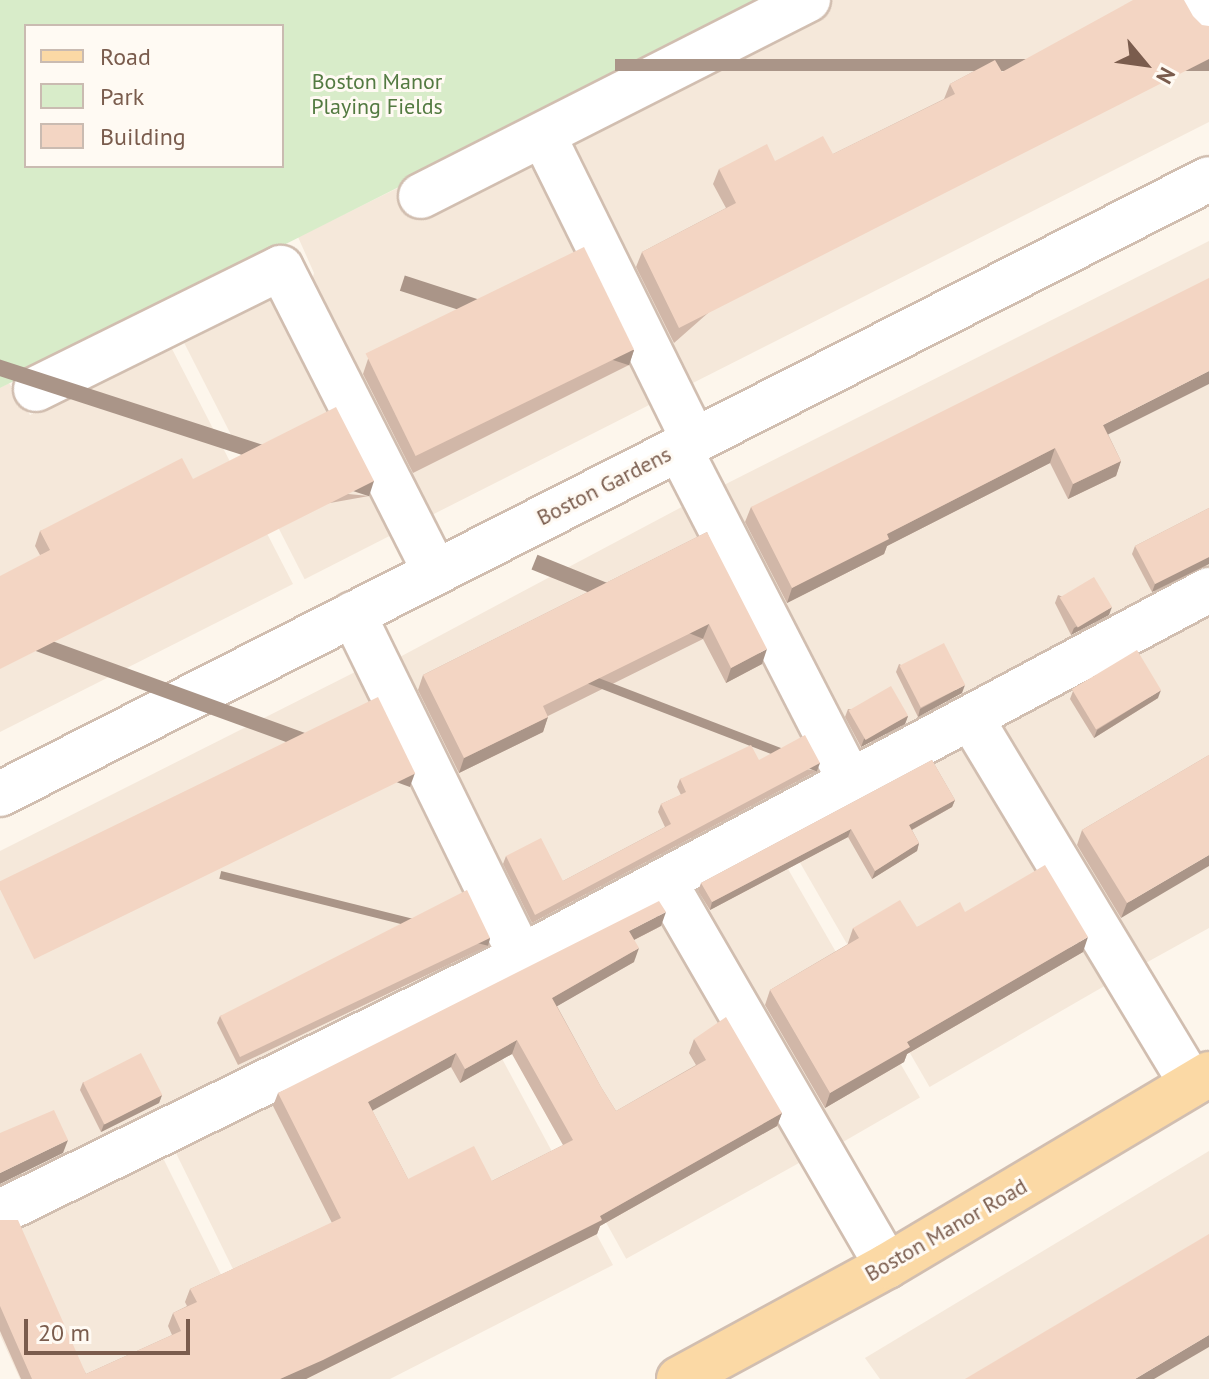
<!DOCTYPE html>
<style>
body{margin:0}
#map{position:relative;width:1209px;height:1379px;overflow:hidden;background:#fdf6ec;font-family:"PT Sans",sans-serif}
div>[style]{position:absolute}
.residential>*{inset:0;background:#f5e8da;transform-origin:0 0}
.green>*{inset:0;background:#d8ecc9}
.roads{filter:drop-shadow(2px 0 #d1beb0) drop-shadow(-2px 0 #d1beb0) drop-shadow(0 2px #d1beb0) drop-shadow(0 -2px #d1beb0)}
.minor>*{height:44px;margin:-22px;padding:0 22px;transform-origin:22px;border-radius:22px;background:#fff}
.major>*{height:44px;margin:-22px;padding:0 22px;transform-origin:22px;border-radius:22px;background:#fbd9a5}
.wall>*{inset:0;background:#d1b7a8}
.shaded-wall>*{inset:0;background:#aa9588;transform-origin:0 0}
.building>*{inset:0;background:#f3d5c3;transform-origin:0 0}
span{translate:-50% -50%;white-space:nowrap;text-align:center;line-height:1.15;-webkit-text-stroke:6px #fffaf3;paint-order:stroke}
.park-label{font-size:22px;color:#537a41}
.street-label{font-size:22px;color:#7a5c4d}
.legend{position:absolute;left:24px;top:24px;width:260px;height:144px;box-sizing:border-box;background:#fffaf3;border:2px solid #cabbb1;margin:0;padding:10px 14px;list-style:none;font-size:24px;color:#7a5c4d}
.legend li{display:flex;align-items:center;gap:16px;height:40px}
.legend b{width:40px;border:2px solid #cabbb1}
.north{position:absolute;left:1105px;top:24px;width:80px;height:80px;-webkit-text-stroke:6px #fffaf3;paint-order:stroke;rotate:119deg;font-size:22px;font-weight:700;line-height:32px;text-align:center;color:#7a5c4d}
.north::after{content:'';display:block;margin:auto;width:28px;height:36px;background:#7a5c4d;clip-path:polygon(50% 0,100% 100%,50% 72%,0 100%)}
.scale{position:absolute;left:24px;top:1319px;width:166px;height:36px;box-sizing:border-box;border:4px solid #7a5c4d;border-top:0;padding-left:10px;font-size:24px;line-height:28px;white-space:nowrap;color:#7a5c4d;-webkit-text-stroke:6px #fffaf3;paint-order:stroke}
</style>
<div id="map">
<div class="residential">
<div style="clip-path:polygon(815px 0,1188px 0,1209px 42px,1209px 122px,681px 389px,559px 141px)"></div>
<div style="clip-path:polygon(535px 152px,661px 399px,418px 522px,307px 298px,314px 273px,298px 237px,412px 181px)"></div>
<div style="clip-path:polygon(1209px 241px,1209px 576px,854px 766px,714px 490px)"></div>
<div style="left:277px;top:296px;width:265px;height:104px;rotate:63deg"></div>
<div style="clip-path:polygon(171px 347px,293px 584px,0 732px,0 388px,9px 383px,30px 415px)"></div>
<div style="left:693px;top:501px;width:310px;height:348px;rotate:62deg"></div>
<div style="clip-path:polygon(1209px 610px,1209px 928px,1133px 970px,994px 721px)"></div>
<div style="clip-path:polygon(363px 668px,504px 951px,0 1201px,0 851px)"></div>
<div style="left:974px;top:738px;width:280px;height:213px;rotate:60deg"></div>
<div style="left:773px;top:843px;width:294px;height:101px;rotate:60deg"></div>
<div style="left:664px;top:896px;width:299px;height:209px;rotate:61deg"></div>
<div style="clip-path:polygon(471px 1001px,613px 1265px,390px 1379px,287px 1379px,173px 1147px)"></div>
<div style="clip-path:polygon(1209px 1151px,1209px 1379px,880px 1379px,865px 1358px)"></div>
<div style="clip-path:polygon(162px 1156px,273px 1379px,20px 1379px,0 1335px,0 1224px)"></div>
</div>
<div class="green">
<div style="clip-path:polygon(evenodd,0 0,770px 0,0 388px,0 0,26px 26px,282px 26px,282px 166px,26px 166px,26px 26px)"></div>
</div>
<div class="roads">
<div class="minor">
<div style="left:1199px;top:0;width:21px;rotate:62deg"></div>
<div style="left:543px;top:135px;width:340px;rotate:63.7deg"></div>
<div style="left:421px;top:196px;width:434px;rotate:-26.9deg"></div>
<div style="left:36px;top:389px;width:273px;rotate:-26.3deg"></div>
<div style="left:281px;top:268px;width:341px;rotate:63.1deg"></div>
<div style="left:679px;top:448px;width:378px;rotate:62.8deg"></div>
<div style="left:353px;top:614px;width:382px;rotate:63.9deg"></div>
<div style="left:972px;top:720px;width:425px;rotate:58.9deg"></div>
<div style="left:0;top:794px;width:1356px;rotate:-26.96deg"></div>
<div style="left:664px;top:881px;width:445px;rotate:59.9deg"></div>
<div style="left:0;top:1212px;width:580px;rotate:-26.08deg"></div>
<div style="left:521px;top:957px;width:780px;rotate:-28.08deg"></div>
</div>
<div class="major">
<div style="left:679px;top:1379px;width:237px;rotate:-28.5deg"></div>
<div style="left:887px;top:1266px;width:375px;rotate:-30.8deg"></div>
</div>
</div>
<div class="wall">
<div style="clip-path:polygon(995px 60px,674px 343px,636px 267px,642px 252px,726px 208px,713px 184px,719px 169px,833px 154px,944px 99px,950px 84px)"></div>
<div style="clip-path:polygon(634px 350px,629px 365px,413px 473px,363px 374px,368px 359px)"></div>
<div style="clip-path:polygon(1108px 434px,1121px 461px,1116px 476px,1068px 499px,1050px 463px,887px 546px,884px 554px,787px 603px,745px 522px,751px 507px)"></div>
<div style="clip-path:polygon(193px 479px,369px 496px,40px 555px,35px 546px,40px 531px)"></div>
<div style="clip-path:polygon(1209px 508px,1209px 564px,1152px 592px,1132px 554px,1135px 546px)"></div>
<div style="clip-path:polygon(707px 532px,762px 664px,726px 683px,703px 639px,548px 716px,543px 732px,459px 773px,418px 690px,423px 675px)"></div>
<div style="clip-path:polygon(1058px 595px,1109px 615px,1071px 635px,1055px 603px)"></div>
<div style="clip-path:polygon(899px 664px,962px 693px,918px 717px,896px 672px)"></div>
<div style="clip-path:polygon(1073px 691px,1158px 698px,1094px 738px,1070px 699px)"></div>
<div style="clip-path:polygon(848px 709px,908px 716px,905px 724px,861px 747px,845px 717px)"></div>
<div style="clip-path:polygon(1209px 755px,1121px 918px,1077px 845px,1082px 830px)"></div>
<div style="clip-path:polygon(759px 760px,817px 771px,532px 923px,503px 864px,506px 856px,563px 881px,665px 827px,658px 812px,661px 804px,681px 795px,677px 787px,680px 779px)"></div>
<div style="clip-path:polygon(932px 760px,955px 800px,952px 807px,912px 830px,919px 843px,917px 851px,872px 879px,848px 837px,710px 910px,698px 891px,701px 883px)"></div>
<div style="clip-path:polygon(965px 912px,1083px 952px,907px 1054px,904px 1062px,825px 1108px,765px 1005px,770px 990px,848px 944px,848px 943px,853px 928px,917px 927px)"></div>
<div style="clip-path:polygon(evenodd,661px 926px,634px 940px,634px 962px,557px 1006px,601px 1087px,616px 1111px,696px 1065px,689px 1053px,694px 1039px,782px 1113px,777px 1126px,600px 1226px,597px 1234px,306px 1379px,21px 1379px,0 1331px,0 1220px,86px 1374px,172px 1335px,168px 1326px,173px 1313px,187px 1306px,185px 1302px,190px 1289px,332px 1223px,273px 1106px,278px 1093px,661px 926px,512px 1054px,563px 1145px,492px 1181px,408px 1179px,372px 1110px,451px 1067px,460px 1083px,512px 1054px)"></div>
<div style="clip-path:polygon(490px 938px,488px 946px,238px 1065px,217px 1023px,220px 1016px)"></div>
<div style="clip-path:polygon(83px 1082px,162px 1095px,159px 1103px,101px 1132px,80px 1090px)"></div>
</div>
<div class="shaded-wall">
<div style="left:1209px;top:59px;width:12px;height:594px;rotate:90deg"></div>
<div style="left:634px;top:350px;width:16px;height:241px;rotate:108deg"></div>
<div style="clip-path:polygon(1209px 371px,1209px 384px,1097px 440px,1103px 425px)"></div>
<div style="clip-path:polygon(1055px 448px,1050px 463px,887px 546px,884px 554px,787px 603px,792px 588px,887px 534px)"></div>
<div style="clip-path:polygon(1121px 461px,1116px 476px,1068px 499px,1073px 484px)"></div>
<div style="left:374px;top:481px;width:16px;height:419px;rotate:108deg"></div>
<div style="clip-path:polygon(1209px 557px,1209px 564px,1152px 592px,1155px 584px)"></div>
<div style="clip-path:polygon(1112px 607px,1109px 615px,1071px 635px,1074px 628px)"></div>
<div style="left:709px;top:624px;width:16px;height:185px;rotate:112deg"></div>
<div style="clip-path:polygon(767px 649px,762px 664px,726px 683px,731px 668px)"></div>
<div style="clip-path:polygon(965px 685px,962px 693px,918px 717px,920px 709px)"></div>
<div style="clip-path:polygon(1161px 690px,1158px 698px,1094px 738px,1097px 730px)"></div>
<div style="clip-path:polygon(908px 716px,905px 724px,861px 747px,864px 739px)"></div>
<div style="clip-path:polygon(548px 717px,543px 732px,459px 773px,464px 758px)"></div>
<div style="left:820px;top:763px;width:9px;height:323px;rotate:111deg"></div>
<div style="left:415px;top:773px;width:15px;height:465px;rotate:110deg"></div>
<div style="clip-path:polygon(955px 800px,952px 807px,906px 833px,909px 825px)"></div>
<div style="clip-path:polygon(851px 829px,848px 837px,710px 910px,712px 902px)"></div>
<div style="clip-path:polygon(919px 843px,917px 851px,872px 879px,875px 871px)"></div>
<div style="clip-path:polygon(1209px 855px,1209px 866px,1121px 918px,1127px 903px)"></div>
<div style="clip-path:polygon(666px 912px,661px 926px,624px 945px,629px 931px)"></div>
<div style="clip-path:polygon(1088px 937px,1083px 952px,907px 1054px,904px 1062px,825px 1108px,830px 1093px,907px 1042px)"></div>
<div style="left:490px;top:938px;width:8px;height:277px;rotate:104deg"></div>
<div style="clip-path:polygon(639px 948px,634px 962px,547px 1012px,552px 998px)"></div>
<div style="clip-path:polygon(517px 1040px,512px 1054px,460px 1083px,465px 1069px)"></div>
<div style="clip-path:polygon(456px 1053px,451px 1067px,363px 1116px,368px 1102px)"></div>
<div style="clip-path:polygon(162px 1095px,159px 1103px,101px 1132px,104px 1124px)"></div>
<div style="clip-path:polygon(782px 1113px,777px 1126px,600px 1226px,597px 1234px,318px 1373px,306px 1379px,280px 1379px,600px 1216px)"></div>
<div style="clip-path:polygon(68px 1140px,63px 1153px,0 1184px,0 1173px)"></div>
<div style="clip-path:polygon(1209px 1335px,1209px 1347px,1154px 1379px,1135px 1379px)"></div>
</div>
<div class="building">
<div style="clip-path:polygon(1133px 0,1184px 0,1193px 16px,1202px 25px,1209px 26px,1209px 59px,679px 328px,642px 252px,736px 203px,719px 169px,767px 144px,775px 161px,823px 136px,833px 154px,955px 94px,950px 84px,995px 60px,1002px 72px)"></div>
<div style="left:584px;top:247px;width:114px;height:243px;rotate:64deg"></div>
<div style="clip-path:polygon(1209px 278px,1209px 371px,1103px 425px,1121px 461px,1073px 484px,1055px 448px,887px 534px,889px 539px,792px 588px,751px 507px)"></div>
<div style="clip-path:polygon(336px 407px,374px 481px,0 669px,0 576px,50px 550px,40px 531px,182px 458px,193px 479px)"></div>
<div style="clip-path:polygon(1209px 508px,1209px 557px,1155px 584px,1135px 546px)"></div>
<div style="clip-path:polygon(707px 532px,767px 649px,731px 668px,709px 624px,543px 706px,548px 717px,464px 758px,423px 675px)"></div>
<div style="left:1094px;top:577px;width:35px;height:40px;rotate:59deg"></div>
<div style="left:944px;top:643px;width:47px;height:50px;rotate:63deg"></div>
<div style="left:1137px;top:650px;width:47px;height:76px;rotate:59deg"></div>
<div style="left:891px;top:686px;width:34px;height:49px;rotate:60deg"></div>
<div style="left:378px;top:697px;width:85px;height:424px;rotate:64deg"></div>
<div style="clip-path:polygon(805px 735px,820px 763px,535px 915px,506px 856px,541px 838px,563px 881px,671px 824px,661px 804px,686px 792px,680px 779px,751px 745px,759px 760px)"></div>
<div style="clip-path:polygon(1209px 755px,1209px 855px,1127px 903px,1082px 830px)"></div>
<div style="clip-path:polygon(932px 760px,955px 800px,909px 825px,919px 843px,875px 871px,851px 829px,712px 902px,701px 883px)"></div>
<div style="clip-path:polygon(1045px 865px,1088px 937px,907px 1042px,910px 1047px,830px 1093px,770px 990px,859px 938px,853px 928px,900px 900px,917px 927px,960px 902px,965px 912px)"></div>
<div style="clip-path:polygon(467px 890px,490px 938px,240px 1057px,220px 1016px)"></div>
<div style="clip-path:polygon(evenodd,659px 901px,666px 912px,629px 931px,639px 948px,552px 998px,601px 1087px,616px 1111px,706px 1060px,694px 1039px,726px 1017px,782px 1113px,600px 1216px,602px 1220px,323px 1360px,280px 1379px,32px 1379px,0 1306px,0 1220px,18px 1220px,86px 1374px,181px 1331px,173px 1313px,197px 1302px,190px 1289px,341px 1218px,278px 1093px,659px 901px,517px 1040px,573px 1140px,492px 1181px,474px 1146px,408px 1179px,368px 1102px,456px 1053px,465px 1069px,517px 1040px)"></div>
<div style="left:141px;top:1053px;width:47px;height:65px;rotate:63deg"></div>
<div style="clip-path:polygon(54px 1110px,68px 1140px,0 1173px,0 1133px)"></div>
<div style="clip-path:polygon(1209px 1234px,1209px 1335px,1135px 1379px,965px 1379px)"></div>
</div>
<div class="park-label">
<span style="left:377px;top:94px">Boston Manor<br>Playing Fields</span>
</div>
<div class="street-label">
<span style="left:604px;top:486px;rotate:-27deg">Boston Gardens</span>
<span style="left:946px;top:1230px;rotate:-30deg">Boston Manor Road</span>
</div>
<ul class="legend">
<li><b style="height:10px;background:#fbd9a5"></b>Road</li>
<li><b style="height:22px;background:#d8ecc9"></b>Park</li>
<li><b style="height:22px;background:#f3d5c3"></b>Building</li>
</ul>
<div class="north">N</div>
<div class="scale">20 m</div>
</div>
